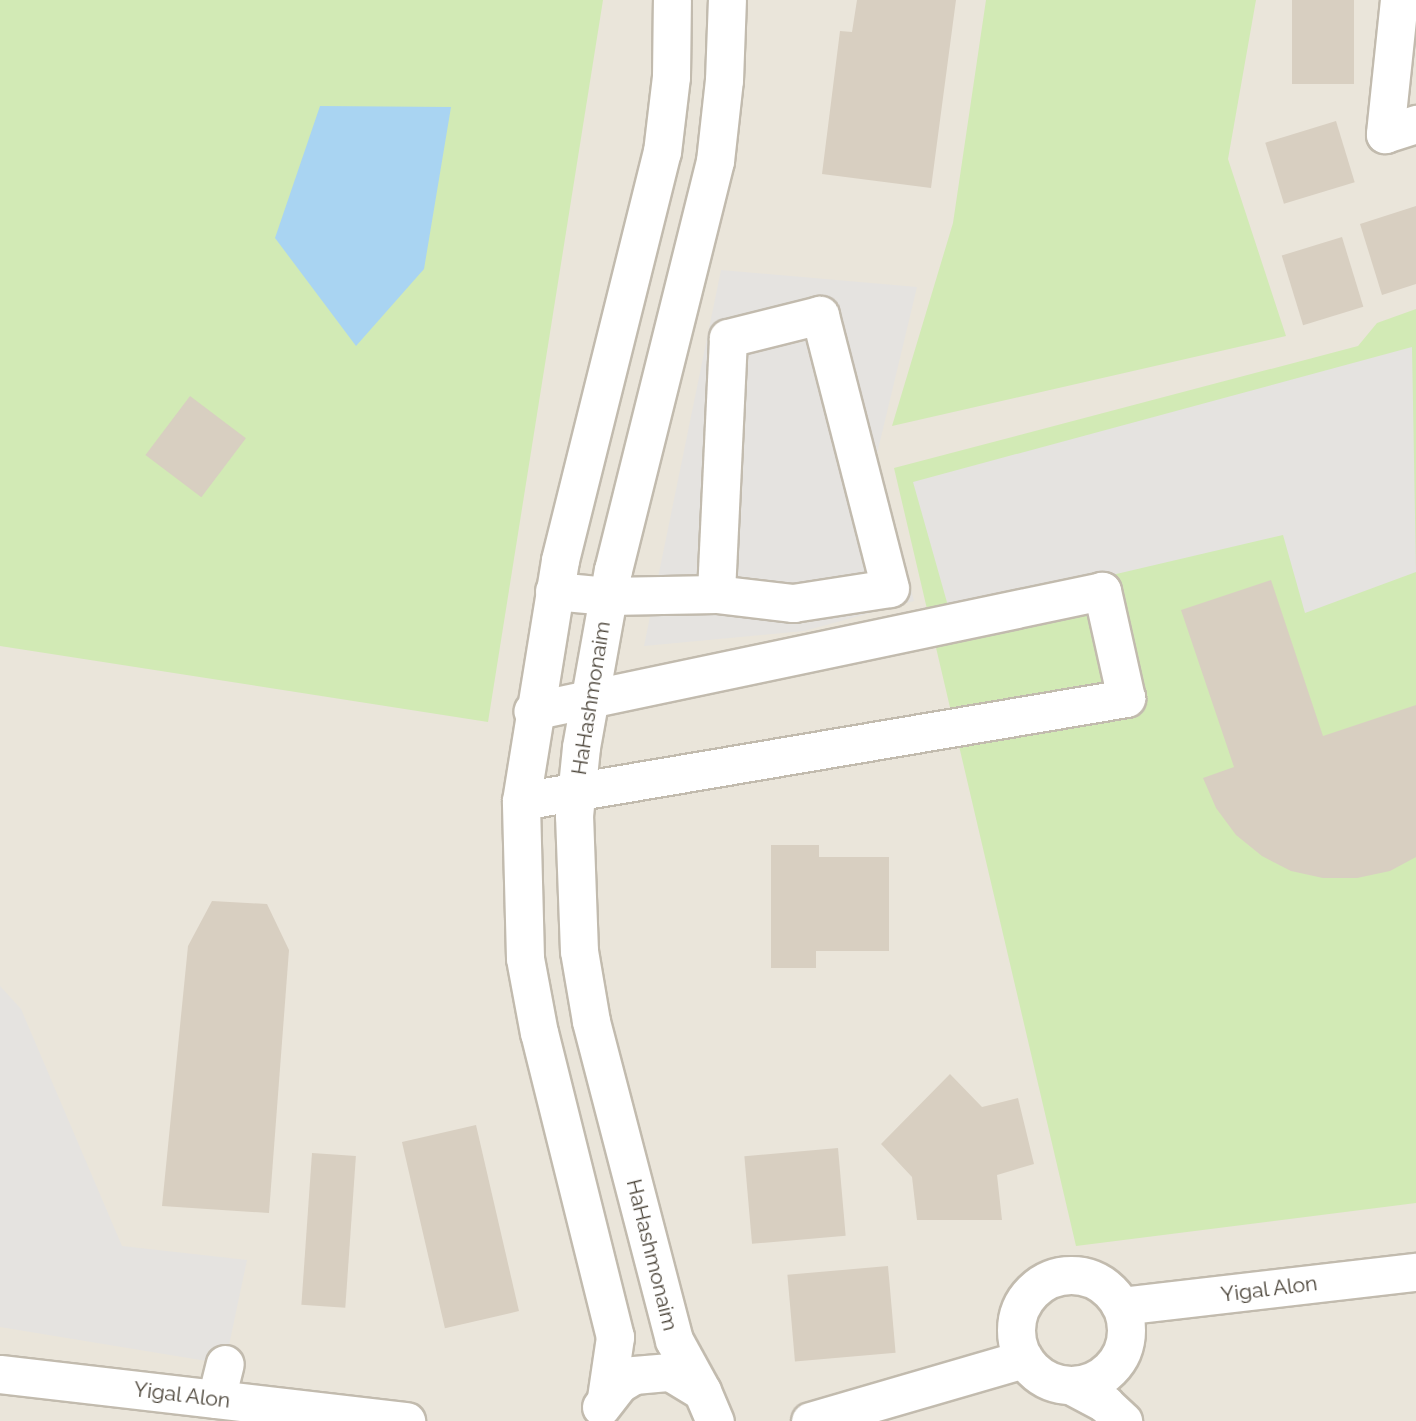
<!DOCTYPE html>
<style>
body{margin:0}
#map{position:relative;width:1416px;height:1421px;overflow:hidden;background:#f6f3ec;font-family:Raleway,sans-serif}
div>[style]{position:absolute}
.residential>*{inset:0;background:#eae5da;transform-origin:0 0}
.green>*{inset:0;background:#d2eab5}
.parking>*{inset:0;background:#e5e3e0}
.water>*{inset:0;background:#a9d4f2}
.building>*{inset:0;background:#d8cfc1;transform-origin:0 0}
.roads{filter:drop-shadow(2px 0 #c2bbae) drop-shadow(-2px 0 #c2bbae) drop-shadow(0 2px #c2bbae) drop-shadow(0 -2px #c2bbae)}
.minor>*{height:37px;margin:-18.5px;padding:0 18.5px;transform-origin:18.5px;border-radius:18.5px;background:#fff}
.minor>.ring{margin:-18.5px;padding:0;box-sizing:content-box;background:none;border:37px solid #fff;border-radius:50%}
span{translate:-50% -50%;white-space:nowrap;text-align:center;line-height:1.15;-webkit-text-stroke:5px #fff;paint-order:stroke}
.street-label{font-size:21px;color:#4b4439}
</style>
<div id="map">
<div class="residential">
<div style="left:0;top:0;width:1416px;height:1421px"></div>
</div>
<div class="green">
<div style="clip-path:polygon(0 0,603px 0,488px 722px,0 646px)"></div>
<div style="clip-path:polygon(986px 0,1256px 0,1228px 159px,1286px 336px,892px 426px,953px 223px)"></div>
<div style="clip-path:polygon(1416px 309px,1416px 1203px,1076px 1246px,894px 468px,1358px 346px,1377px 323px)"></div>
</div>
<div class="parking">
<div style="clip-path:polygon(721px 270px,917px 287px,876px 458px,914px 601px,804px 631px,644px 646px)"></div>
<div style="clip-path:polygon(1412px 347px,1416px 572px,1305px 613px,1283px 535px,950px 613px,913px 482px)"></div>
<div style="clip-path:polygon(0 986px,21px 1009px,122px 1246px,247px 1260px,225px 1364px,0 1327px)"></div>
</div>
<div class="water">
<div style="clip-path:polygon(320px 106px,451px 107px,424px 269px,356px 346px,275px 238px)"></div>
</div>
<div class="building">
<div style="clip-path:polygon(857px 0,956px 0,931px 188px,822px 174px,840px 31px,852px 32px)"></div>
<div style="left:1292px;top:0;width:62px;height:84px"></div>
<div style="left:1336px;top:121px;width:64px;height:74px;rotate:73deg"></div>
<div style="clip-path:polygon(1416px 206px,1416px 284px,1382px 295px,1360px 224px)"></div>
<div style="left:1342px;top:237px;width:73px;height:63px;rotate:73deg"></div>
<div style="left:190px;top:396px;width:70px;height:74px;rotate:37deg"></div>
<div style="clip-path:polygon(1271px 580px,1323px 736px,1416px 705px,1416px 857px,1390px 871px,1357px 878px,1323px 878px,1291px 871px,1262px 856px,1236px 835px,1216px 808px,1203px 778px,1234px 767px,1181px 610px)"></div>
<div style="clip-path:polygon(771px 845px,819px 845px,819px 857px,889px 857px,889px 951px,816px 951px,816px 968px,771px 968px)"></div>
<div style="clip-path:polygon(212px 901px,267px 904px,289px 950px,269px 1213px,162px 1206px,188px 946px)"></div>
<div style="clip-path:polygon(950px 1074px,982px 1107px,1018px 1098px,1034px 1164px,997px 1175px,1002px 1220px,917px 1220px,912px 1177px,881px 1144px)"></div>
<div style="left:476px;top:1125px;width:191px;height:76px;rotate:77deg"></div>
<div style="left:838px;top:1148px;width:88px;height:94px;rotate:85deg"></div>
<div style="left:312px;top:1153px;width:44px;height:152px;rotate:4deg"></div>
<div style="left:888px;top:1266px;width:87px;height:101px;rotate:85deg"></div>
</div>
<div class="roads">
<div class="minor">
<div style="left:1399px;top:0;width:135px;rotate:96deg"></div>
<div style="left:1385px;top:134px;width:33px;rotate:-18deg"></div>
<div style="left:554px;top:591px;width:54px;rotate:5.3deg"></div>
<div style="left:608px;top:596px;width:108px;rotate:-1.1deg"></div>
<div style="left:716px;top:594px;width:78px;rotate:6.7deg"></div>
<div style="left:793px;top:603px;width:98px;rotate:-8.8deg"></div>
<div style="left:890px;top:588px;width:282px;rotate:-104.4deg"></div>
<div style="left:820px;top:315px;width:95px;rotate:166deg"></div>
<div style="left:728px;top:338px;width:256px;rotate:92.7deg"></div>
<div style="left:521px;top:801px;width:614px;rotate:-9.66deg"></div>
<div style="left:1126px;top:698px;width:110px;rotate:-102.6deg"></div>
<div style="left:1102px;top:591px;width:582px;rotate:168.11deg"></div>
<div class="ring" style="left:1016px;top:1275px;width:73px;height:73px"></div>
<div style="left:1121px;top:1306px;width:297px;rotate:-6.6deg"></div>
<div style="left:0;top:1374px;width:409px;rotate:6.6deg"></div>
<div style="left:1070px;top:1385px;width:40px;rotate:28deg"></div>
<div style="left:1105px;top:1404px;width:25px;rotate:43deg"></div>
<div style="left:702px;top:1391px;width:58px;rotate:-118.8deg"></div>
<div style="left:674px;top:1340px;width:330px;rotate:-104.6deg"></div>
<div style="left:591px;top:1021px;width:71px;rotate:-99.7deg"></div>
<div style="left:579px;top:951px;width:135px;rotate:-92.1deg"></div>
<div style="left:574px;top:816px;width:69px;rotate:-84.2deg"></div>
<div style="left:581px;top:747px;width:180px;rotate:-79.8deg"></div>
<div style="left:613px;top:570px;width:422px;rotate:-76deg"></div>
<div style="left:715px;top:161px;width:81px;rotate:-83.7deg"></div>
<div style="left:724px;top:80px;width:80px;rotate:-87.9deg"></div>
<div style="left:606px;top:1398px;width:62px;rotate:-81.6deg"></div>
<div style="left:615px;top:1337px;width:313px;rotate:-104deg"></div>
<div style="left:539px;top:1033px;width:76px;rotate:-100.6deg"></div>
<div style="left:525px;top:958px;width:157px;rotate:-91.5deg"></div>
<div style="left:521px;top:801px;width:244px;rotate:-80.8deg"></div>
<div style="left:560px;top:560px;width:421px;rotate:-76deg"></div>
<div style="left:662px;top:152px;width:76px;rotate:-83.2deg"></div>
<div style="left:671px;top:77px;width:77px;rotate:-89.3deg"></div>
<div style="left:216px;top:1399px;width:36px;rotate:-76deg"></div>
<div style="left:601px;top:1407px;width:29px;rotate:-52deg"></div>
<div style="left:619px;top:1384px;width:17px;rotate:-31deg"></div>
<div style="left:634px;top:1375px;width:36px;rotate:-5deg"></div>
<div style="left:670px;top:1372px;width:37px;rotate:31deg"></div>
<div style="left:702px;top:1391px;width:33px;rotate:67deg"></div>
<div style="left:810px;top:1421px;width:223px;rotate:-16.2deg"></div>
</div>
</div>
<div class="street-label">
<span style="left:591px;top:698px;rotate:-81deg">HaHashmonaim</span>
<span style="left:652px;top:1255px;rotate:76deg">HaHashmonaim</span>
<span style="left:1269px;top:1289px;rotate:-7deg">Yigal Alon</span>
<span style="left:182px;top:1395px;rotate:7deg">Yigal Alon</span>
</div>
</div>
